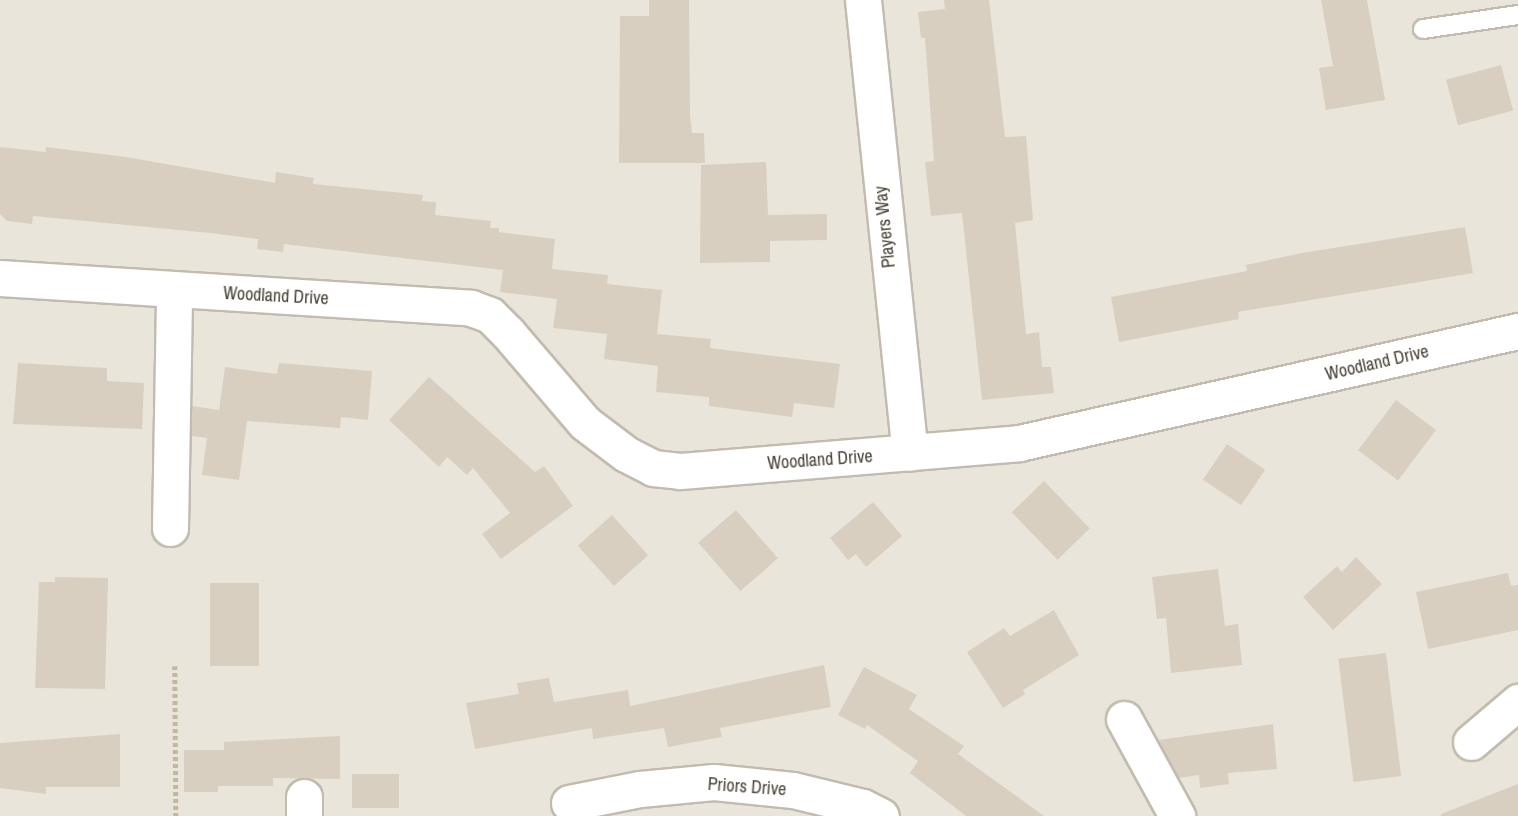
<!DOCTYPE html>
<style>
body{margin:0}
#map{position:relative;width:1518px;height:816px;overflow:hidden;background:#f6f3ec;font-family:"Archivo Narrow",sans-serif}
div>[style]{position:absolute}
.residential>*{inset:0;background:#eae5da;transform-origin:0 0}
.building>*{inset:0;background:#d8cfc1;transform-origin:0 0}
.path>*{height:4.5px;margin-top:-2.25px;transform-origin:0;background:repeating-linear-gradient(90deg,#c4b79f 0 3.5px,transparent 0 7px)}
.roads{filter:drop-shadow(2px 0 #c2bbae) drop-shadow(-2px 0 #c2bbae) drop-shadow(0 2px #c2bbae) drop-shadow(0 -2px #c2bbae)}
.lane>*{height:18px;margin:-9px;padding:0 9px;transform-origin:9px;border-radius:9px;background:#fff}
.street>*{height:35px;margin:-17.5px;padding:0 17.5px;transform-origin:17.5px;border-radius:17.5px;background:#fff}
span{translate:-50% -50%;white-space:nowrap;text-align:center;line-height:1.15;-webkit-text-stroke:5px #fff;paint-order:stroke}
.street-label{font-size:18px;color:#4b4439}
</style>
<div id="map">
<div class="residential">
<div style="left:0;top:0;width:1518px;height:816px"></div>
</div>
<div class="building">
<div style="clip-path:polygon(649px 0,689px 0,690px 115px,692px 133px,704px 133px,705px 163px,619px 163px,620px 16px,649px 16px)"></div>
<div style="clip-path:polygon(944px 0,989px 0,1005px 137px,1026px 136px,1033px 220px,1015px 223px,1026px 334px,1039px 332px,1042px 367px,1051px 367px,1054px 393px,982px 400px,962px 213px,931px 216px,925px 162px,934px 161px,925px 38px,921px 38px,918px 12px,945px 9px)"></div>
<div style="clip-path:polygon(1321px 0,1367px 0,1385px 100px,1326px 110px,1319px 68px,1333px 66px)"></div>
<div style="left:1501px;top:65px;width:47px;height:57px;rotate:75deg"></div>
<div style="clip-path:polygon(0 147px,46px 152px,46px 147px,126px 157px,275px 183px,276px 172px,314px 178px,313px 184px,423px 195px,422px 201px,436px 202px,435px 215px,491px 221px,490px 228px,499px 228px,499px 232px,555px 239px,552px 269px,608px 275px,607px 284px,662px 290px,657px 334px,711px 339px,710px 348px,840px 364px,834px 408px,794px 403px,792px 417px,709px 406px,709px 397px,656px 392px,658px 366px,604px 359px,607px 334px,553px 328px,557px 299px,500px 292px,503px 270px,284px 244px,283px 252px,257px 249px,258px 239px,210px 233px,33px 216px,32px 224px,7px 221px,0 214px)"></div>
<div style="clip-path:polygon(766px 162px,768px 215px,827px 214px,827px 240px,770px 241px,770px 262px,700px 263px,701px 165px)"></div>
<div style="clip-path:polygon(1465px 227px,1473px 273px,1238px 312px,1239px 319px,1119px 342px,1111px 297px,1247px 271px,1246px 265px,1302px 253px)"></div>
<div style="clip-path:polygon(18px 363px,107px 368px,107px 381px,144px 383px,142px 429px,13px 424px)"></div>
<div style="clip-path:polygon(279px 363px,372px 371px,368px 420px,341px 417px,340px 428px,247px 421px,239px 480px,202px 475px,207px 438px,192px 436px,192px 406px,219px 410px,225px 367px,277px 374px)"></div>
<div style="clip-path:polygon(429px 377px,535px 472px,544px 466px,573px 506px,501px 559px,482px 534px,510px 513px,473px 468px,467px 475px,447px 457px,439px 467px,389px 420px)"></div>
<div style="left:1396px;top:400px;width:50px;height:63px;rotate:37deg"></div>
<div style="left:1227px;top:444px;width:46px;height:43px;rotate:34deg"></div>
<div style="left:1044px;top:481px;width:66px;height:45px;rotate:46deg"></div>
<div style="clip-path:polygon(873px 502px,902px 536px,866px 567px,856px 554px,848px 560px,830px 538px)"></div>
<div style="left:736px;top:510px;width:64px;height:50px;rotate:49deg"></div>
<div style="left:612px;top:515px;width:54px;height:46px;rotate:48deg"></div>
<div style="clip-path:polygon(1356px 557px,1382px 584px,1333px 630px,1303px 597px,1337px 566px,1342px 572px)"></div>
<div style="clip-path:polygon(1218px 569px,1225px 626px,1238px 624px,1242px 665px,1171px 673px,1166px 618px,1157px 619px,1152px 577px)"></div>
<div style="clip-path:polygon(1508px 573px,1511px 586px,1518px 585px,1518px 630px,1428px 649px,1416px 592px)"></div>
<div style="clip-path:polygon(55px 577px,108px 578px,105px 689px,35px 688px,39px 582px,55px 582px)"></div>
<div style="left:259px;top:583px;width:83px;height:49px;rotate:90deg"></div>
<div style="clip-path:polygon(1054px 610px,1079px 655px,1023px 690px,1025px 694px,1003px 708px,967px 652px,1004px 628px,1010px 636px)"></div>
<div style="left:1386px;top:653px;width:124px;height:48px;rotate:83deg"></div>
<div style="clip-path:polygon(824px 665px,831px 707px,720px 728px,722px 737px,668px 747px,664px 728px,593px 739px,592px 728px,475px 749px,466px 703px,519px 694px,517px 683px,549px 678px,554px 702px,628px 690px,630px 706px)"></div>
<div style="clip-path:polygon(864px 667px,917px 695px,909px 709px,964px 746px,958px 754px,1044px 816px,966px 816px,910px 773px,918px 761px,867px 725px,865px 729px,838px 715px)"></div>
<div style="clip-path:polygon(1273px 724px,1277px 769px,1228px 773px,1229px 784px,1200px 788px,1199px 775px,1179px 778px,1158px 740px)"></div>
<div style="clip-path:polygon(120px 734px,120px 787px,46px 787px,46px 794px,0 788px,0 743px)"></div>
<div style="clip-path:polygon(340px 736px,340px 779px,273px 778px,273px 786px,218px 786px,218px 792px,184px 792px,184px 750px,224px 750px,224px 742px)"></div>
<div style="left:352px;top:774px;width:47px;height:34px"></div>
<div style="clip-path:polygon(1518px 784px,1518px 816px,1441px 816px,1441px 814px)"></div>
</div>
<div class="path">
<div style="left:175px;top:666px;width:150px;rotate:89.6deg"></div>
</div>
<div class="roads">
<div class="lane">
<div style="left:1423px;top:29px;width:96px;rotate:-8.4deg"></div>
</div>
<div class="street">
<div style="left:863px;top:0;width:455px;rotate:84.1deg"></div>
<div style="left:0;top:278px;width:472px;rotate:3.6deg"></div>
<div style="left:471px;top:308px;width:20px;rotate:20deg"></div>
<div style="left:490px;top:315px;width:25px;rotate:45deg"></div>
<div style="left:508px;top:333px;width:118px;rotate:49.5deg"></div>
<div style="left:585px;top:423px;width:51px;rotate:37.1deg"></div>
<div style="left:626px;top:454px;width:30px;rotate:27deg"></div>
<div style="left:653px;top:468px;width:27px;rotate:6deg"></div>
<div style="left:680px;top:471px;width:340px;rotate:-4.7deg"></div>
<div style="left:1019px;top:443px;width:511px;rotate:-12.65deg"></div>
<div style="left:170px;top:528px;width:238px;rotate:-89deg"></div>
<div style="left:1124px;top:719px;width:111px;rotate:61.3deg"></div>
<div style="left:1471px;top:742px;width:62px;rotate:-40.4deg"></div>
<div style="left:304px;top:797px;width:19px;rotate:90deg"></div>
<div style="left:569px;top:803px;width:72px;rotate:-11.2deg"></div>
<div style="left:640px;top:789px;width:74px;rotate:-5.4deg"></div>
<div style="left:714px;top:782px;width:79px;rotate:5.8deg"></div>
<div style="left:793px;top:790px;width:72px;rotate:13.7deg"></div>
<div style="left:863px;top:807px;width:20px;rotate:27deg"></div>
</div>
</div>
<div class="street-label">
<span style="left:885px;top:227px;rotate:-96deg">Players Way</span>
<span style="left:276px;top:296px;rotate:3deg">Woodland Drive</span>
<span style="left:1377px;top:363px;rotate:-13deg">Woodland Drive</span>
<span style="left:820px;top:460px;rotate:-4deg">Woodland Drive</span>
<span style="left:747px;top:787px;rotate:4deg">Priors Drive</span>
</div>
</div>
